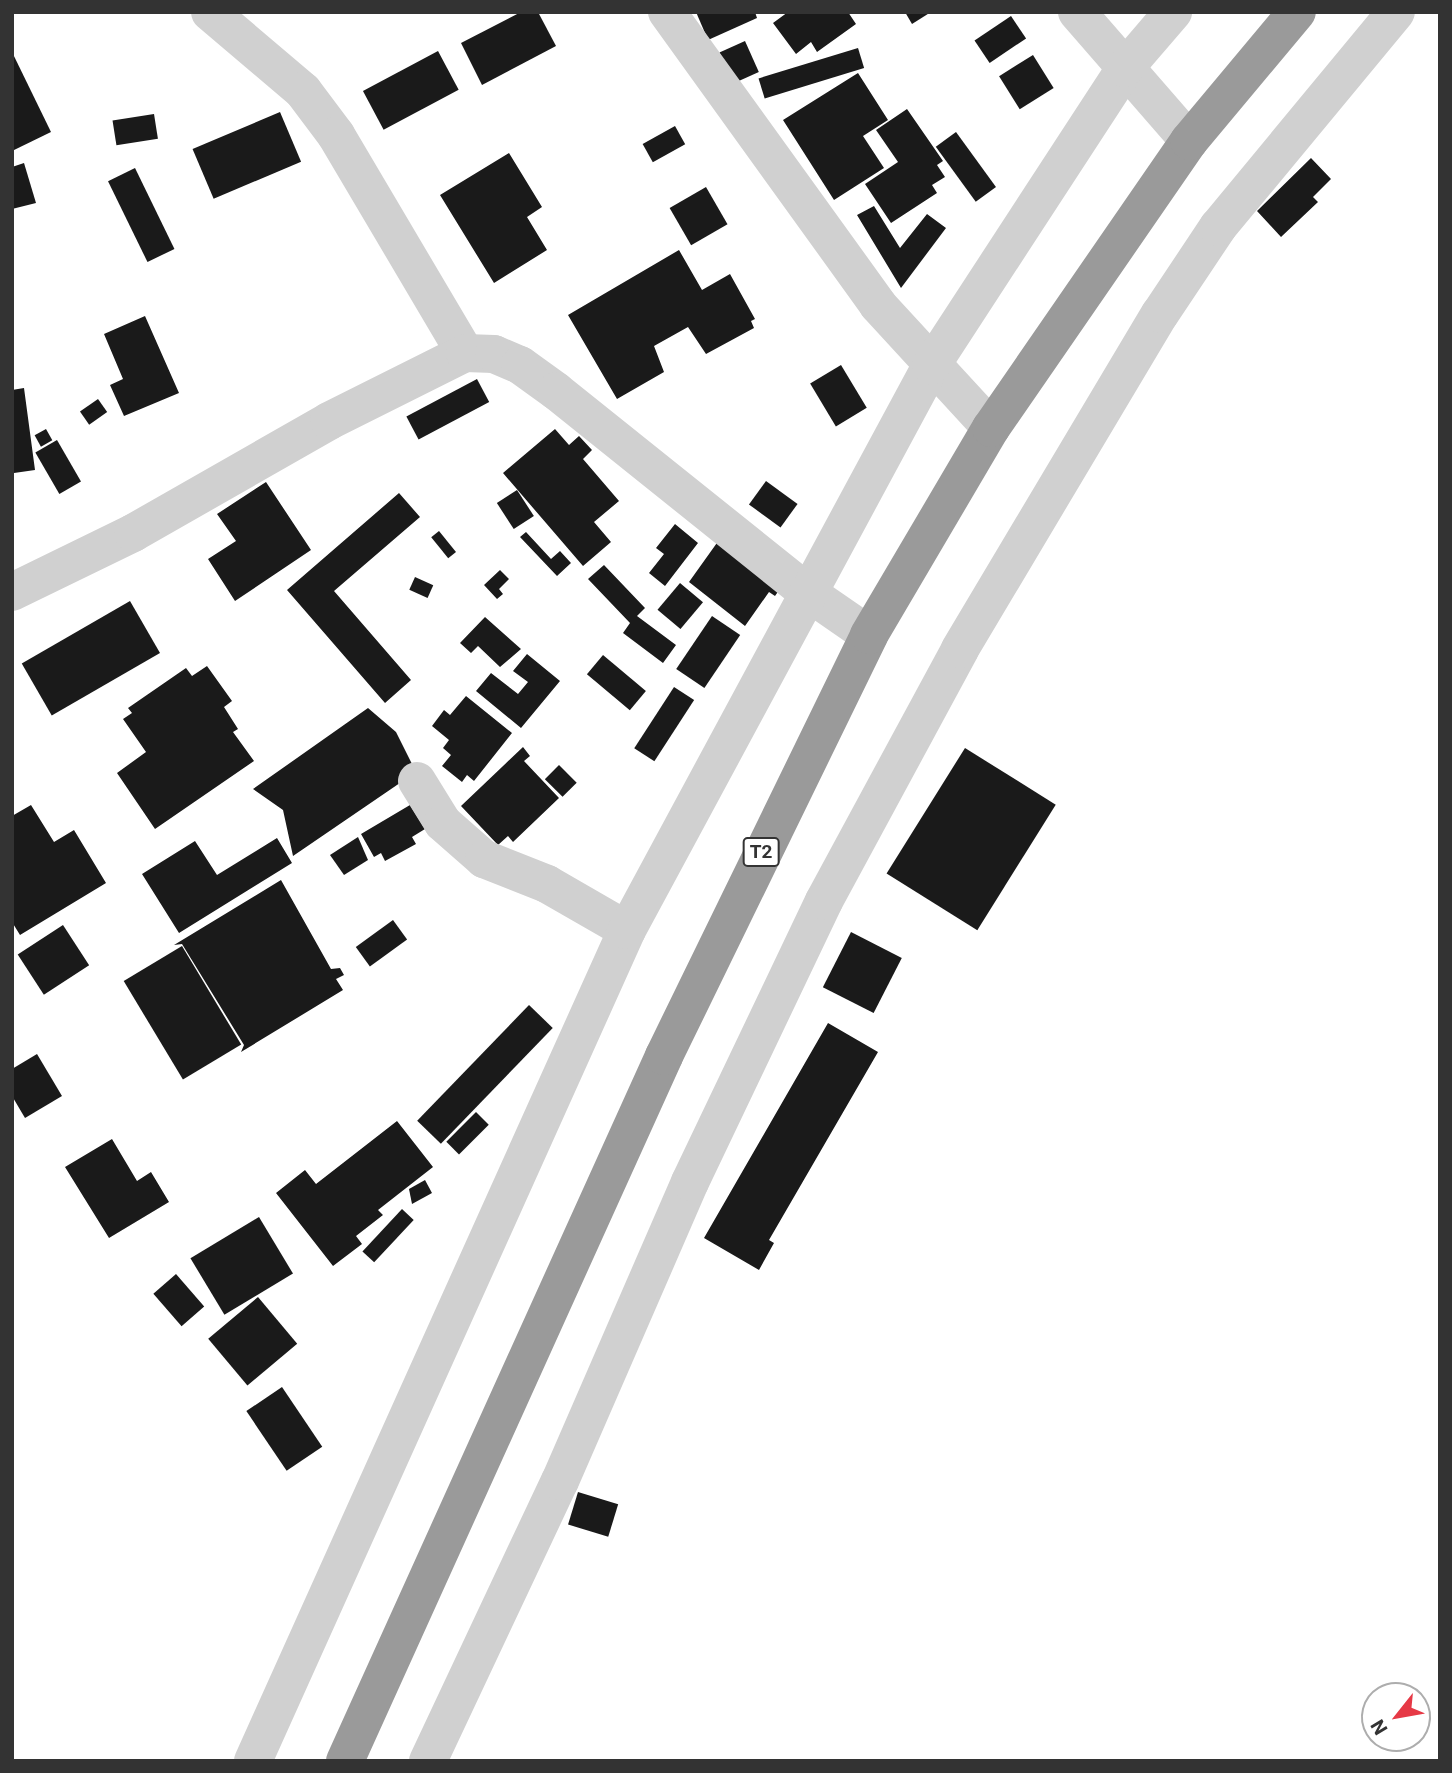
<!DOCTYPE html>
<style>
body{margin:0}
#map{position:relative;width:1452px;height:1773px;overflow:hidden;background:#fff;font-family:Roboto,sans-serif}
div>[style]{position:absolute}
.building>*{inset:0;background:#1a1a1a;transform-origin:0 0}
.minor>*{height:38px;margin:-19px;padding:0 19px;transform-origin:19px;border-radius:19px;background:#d0d0d0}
.highway>*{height:38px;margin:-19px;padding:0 19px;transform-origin:19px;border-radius:19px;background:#9a9a9a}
span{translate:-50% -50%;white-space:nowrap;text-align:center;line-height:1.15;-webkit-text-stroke:7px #fff;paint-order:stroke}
.shield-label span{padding:2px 5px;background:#fff;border:2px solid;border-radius:5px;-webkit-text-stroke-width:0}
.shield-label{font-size:19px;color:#333;font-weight:700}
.frame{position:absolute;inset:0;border:14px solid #333;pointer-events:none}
.north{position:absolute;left:1361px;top:1682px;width:70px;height:70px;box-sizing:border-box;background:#fff;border:2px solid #adadad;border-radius:50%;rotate:239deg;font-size:19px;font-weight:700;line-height:28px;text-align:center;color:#333}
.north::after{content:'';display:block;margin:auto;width:24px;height:32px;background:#e63946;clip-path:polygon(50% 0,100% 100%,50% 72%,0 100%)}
</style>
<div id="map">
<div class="building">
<div style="clip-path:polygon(521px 12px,538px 12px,556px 46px,482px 85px,461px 43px)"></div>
<div style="clip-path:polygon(696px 12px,755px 12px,757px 18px,708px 40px)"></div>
<div style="clip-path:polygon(788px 12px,848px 12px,856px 24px,817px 52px,811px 42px,796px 54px,773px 23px)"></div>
<div style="clip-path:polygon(905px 12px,931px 12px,912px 24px)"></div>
<div style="left:1011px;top:16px;width:27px;height:44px;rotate:56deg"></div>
<div style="left:745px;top:41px;width:34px;height:28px;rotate:66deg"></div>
<div style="left:858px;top:48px;width:21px;height:104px;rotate:73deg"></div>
<div style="left:438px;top:51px;width:44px;height:85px;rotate:62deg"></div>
<div style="clip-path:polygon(12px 52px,51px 132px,12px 151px)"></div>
<div style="left:1033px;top:55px;width:39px;height:40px;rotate:58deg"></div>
<div style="clip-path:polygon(858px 73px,888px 120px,863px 136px,884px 168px,834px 200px,783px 120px)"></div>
<div style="clip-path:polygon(907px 109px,943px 161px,937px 165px,945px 177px,932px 185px,937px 193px,891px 223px,865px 184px,898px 162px,876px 130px)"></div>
<div style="left:280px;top:112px;width:54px;height:95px;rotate:67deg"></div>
<div style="left:154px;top:114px;width:25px;height:42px;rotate:81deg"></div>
<div style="left:675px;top:126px;width:21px;height:37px;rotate:61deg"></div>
<div style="left:956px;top:132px;width:68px;height:25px;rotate:54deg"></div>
<div style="clip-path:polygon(509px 153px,542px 207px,527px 217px,547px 250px,494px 283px,440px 195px)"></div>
<div style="clip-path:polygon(1311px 158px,1331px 179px,1313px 197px,1318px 202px,1281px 237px,1257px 211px)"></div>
<div style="clip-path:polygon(24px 163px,36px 203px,12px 209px,12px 167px)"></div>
<div style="left:135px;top:168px;width:90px;height:30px;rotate:64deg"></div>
<div style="left:706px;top:187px;width:43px;height:42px;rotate:60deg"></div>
<div style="clip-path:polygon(874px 206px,900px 248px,927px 214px,946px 228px,901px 288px,857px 215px)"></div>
<div style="clip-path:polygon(679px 250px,702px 290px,730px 274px,755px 319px,751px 321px,754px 328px,706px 354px,688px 327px,654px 346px,664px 372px,617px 399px,568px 315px)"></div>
<div style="clip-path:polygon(145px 316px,179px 393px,124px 416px,110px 385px,123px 379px,104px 334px)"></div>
<div style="left:841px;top:365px;width:50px;height:36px;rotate:59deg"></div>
<div style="left:477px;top:379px;width:26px;height:80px;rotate:62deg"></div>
<div style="clip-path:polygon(24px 388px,35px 470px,14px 473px,12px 481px,12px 390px)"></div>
<div style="left:98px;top:399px;width:16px;height:22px;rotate:55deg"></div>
<div style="left:46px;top:429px;width:13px;height:13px;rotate:61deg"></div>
<div style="clip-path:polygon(555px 429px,569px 445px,579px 436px,592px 450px,583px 459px,619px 501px,594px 522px,611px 542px,583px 566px,503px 473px)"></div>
<div style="left:57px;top:440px;width:48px;height:25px;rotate:60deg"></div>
<div style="left:766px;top:481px;width:39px;height:29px;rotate:36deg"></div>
<div style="clip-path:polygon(266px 482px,311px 550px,235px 601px,208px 559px,236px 541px,217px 514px)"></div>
<div style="left:517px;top:490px;width:31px;height:24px;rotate:57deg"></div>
<div style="clip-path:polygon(399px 493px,420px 517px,334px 591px,411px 680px,385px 703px,287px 590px)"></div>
<div style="clip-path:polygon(675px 524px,698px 543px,665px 586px,649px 573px,664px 554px,656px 548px)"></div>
<div style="left:439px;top:531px;width:27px;height:10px;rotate:51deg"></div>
<div style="clip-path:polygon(526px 532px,551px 559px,560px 551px,571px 563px,557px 576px,520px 537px)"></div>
<div style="clip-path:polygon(719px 540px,782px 586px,775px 596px,769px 592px,745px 626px,689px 582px)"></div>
<div style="clip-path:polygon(604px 565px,645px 608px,637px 616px,676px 645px,663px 663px,623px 633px,630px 623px,588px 579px)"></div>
<div style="clip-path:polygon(500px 570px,509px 579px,499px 589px,503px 594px,497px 599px,484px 585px)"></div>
<div style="left:415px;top:577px;width:20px;height:14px;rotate:24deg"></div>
<div style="left:680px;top:583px;width:30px;height:35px;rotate:40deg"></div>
<div style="left:130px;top:601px;width:60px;height:125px;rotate:60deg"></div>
<div style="left:712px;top:616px;width:34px;height:64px;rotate:34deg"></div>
<div style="clip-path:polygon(485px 617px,521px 649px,500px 667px,478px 646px,471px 653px,460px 643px)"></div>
<div style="clip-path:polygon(527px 654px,560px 681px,521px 728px,476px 691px,491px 673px,518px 694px,528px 682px,513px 671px)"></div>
<div style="left:603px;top:655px;width:56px;height:25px;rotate:40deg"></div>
<div style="clip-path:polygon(207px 666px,232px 701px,224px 707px,238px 729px,233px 732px,254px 761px,155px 829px,117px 773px,146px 752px,123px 719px,132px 713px,128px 708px,186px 668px,192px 676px)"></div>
<div style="left:674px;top:687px;width:24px;height:73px;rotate:33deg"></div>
<div style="clip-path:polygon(466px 696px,512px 733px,474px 781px,467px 775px,462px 782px,442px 766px,451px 755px,443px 748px,449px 740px,432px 726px,444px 710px,450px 715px)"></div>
<div style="clip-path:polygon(368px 708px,396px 732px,416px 772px,293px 856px,283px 810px,253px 789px)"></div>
<div style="clip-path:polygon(523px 747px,530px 756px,524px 761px,559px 798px,513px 842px,508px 836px,498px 845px,461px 806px)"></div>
<div style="left:965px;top:748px;width:107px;height:148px;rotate:32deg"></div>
<div style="left:559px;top:765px;width:25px;height:20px;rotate:45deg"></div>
<div style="clip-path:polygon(31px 805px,54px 842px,74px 830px,106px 883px,20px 935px,12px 922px,12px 816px)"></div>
<div style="clip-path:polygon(410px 805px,425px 829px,412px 837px,416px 844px,385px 861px,381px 853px,374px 857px,361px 834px)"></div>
<div style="clip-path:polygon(358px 837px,368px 860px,344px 875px,330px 855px)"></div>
<div style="clip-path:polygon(277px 838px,292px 863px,179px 933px,142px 874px,195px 841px,217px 875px)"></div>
<div style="clip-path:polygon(281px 880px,331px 969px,340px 968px,344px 975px,336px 979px,343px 990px,241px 1052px,244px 1045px,182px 944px,174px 945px)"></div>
<div style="left:393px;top:920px;width:24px;height:46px;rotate:54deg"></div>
<div style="left:63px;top:925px;width:48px;height:54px;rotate:57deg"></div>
<div style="left:851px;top:932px;width:57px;height:62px;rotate:27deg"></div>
<div style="left:182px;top:946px;width:115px;height:68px;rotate:59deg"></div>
<div style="left:529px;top:1005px;width:33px;height:161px;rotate:44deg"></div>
<div style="clip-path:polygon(828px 1023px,878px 1052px,769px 1240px,774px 1243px,759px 1270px,704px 1238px)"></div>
<div style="clip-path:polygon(37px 1054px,62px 1096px,25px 1118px,12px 1096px,12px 1069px)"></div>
<div style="left:476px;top:1112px;width:18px;height:42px;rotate:45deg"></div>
<div style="clip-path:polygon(397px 1121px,433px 1167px,378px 1210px,383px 1215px,356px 1236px,362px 1244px,333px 1266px,276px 1193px,305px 1170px,316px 1184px)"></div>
<div style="clip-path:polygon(112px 1139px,137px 1181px,151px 1172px,169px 1202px,109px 1238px,65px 1167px)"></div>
<div style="clip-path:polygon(425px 1180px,432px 1193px,412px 1204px,409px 1189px)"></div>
<div style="left:402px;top:1209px;width:16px;height:58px;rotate:43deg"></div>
<div style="left:259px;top:1217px;width:66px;height:80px;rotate:59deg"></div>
<div style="left:176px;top:1274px;width:43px;height:30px;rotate:49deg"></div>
<div style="left:258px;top:1297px;width:61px;height:65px;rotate:50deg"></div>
<div style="left:282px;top:1387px;width:72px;height:43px;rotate:56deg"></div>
<div style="left:578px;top:1492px;width:42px;height:34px;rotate:17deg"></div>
</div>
<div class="minor">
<div style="left:210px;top:12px;width:122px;rotate:40.3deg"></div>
<div style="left:303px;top:91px;width:55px;rotate:53.1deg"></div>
<div style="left:336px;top:135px;width:253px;rotate:59.4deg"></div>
<div style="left:667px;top:12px;width:361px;rotate:54.2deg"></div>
<div style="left:878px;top:305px;width:167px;rotate:47.4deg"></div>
<div style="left:1077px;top:12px;width:171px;rotate:49deg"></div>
<div style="left:12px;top:592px;width:135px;rotate:-26deg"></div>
<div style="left:133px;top:533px;width:226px;rotate:-29.7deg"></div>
<div style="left:329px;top:421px;width:152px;rotate:-26.6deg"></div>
<div style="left:465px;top:353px;width:29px;rotate:2deg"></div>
<div style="left:494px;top:354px;width:28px;rotate:23deg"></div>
<div style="left:520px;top:365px;width:44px;rotate:35.8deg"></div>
<div style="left:556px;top:391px;width:322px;rotate:38.7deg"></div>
<div style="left:807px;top:592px;width:75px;rotate:34.7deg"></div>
<div style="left:417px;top:781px;width:49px;rotate:58.2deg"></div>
<div style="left:443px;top:823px;width:55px;rotate:41.3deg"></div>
<div style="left:484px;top:859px;width:68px;rotate:21.6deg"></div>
<div style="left:547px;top:884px;width:92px;rotate:29.9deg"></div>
<div style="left:253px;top:1761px;width:911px;rotate:-65.77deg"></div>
<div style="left:627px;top:930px;width:641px;rotate:-61.68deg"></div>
<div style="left:931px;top:366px;width:356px;rotate:-56.9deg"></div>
<div style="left:1125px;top:68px;width:74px;rotate:-49.4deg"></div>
<div style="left:428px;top:1761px;width:310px;rotate:-64.8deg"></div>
<div style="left:560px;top:1481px;width:326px;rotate:-66.5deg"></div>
<div style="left:690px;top:1182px;width:311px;rotate:-64.5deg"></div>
<div style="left:824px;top:901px;width:286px;rotate:-61.6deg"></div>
<div style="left:960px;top:649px;width:390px;rotate:-59.2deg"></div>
<div style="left:1160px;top:314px;width:105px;rotate:-56.3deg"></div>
<div style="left:1218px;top:227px;width:279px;rotate:-50.4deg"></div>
</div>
<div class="highway">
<div style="left:345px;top:1761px;width:774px;rotate:-65.65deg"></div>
<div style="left:664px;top:1056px;width:468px;rotate:-64deg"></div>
<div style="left:869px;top:635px;width:240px;rotate:-59.5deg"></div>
<div style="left:991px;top:428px;width:349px;rotate:-55.4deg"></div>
<div style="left:1189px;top:141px;width:168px;rotate:-50.1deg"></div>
</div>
<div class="shield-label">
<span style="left:761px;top:852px">T2</span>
</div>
<div class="frame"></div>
<div class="north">N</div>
</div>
